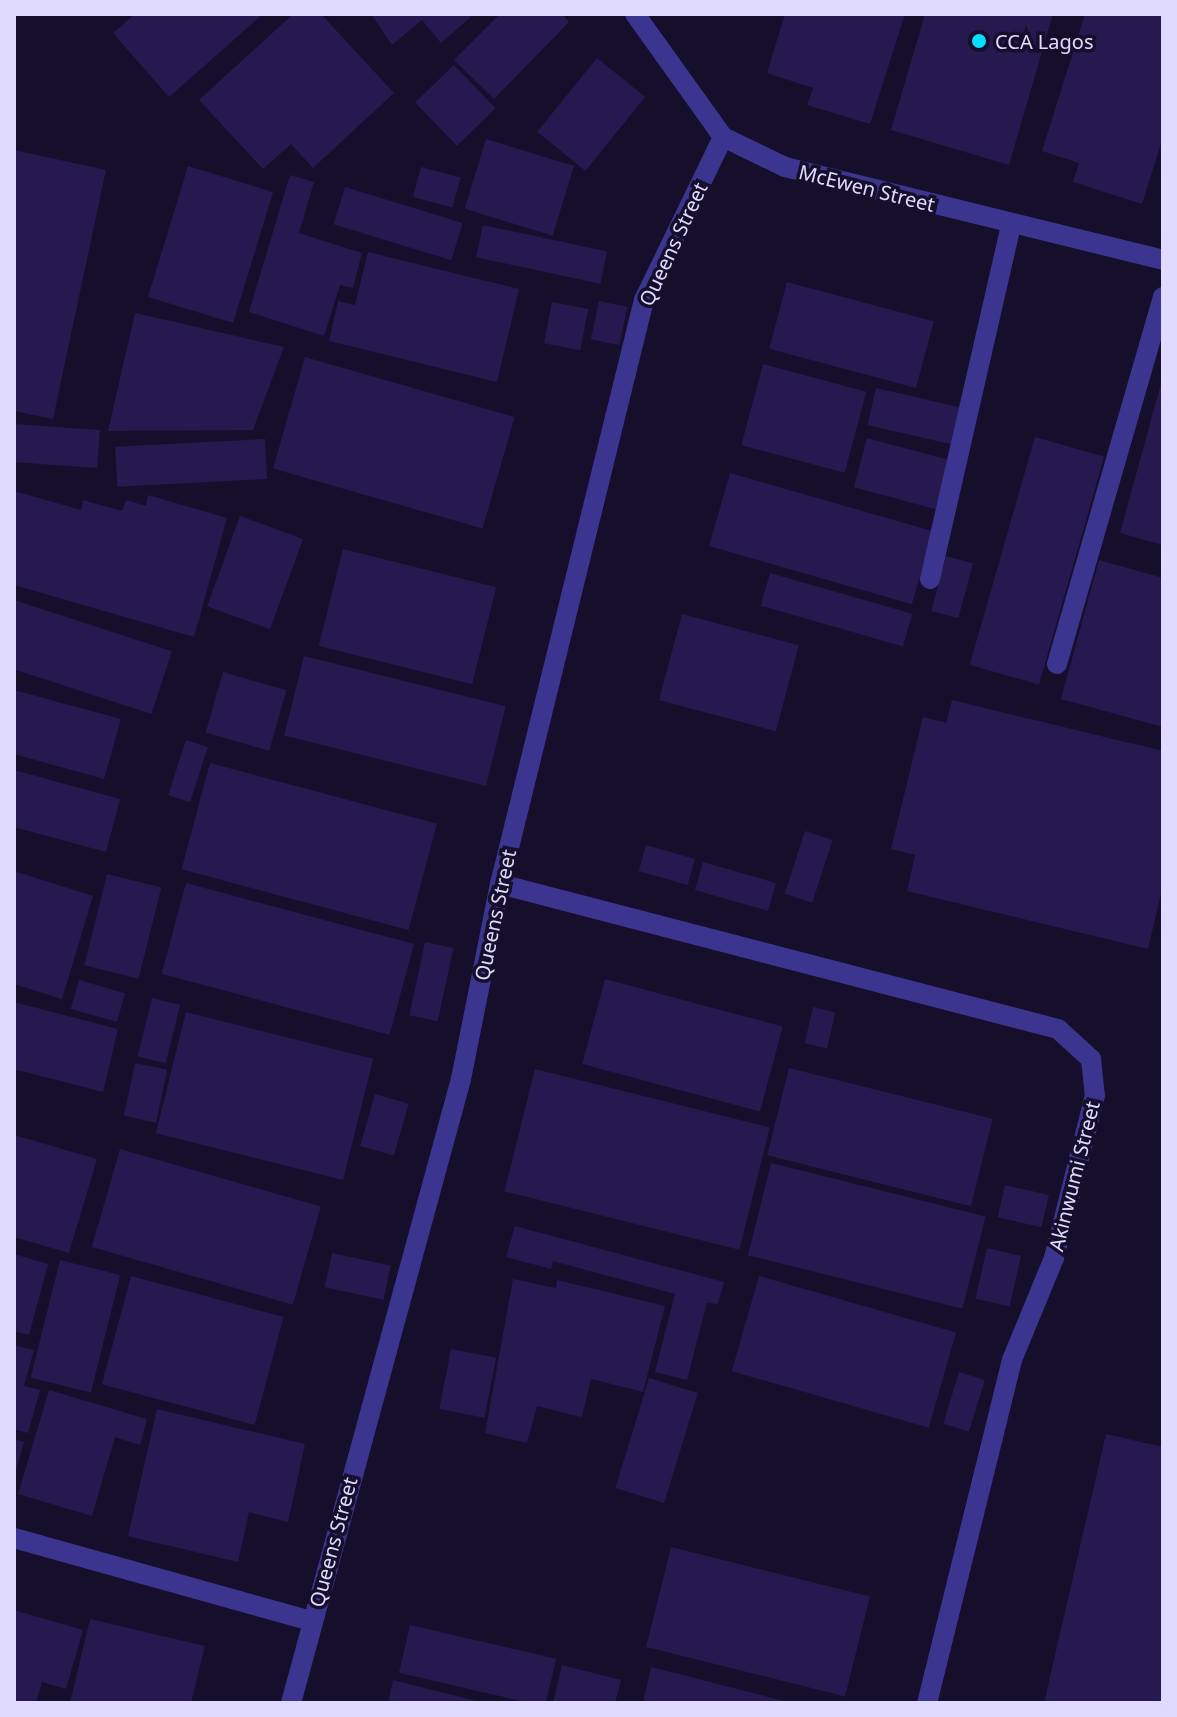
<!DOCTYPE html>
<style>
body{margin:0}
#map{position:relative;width:1177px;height:1717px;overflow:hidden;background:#150f2c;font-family:"Noto Sans",sans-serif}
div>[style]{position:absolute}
.building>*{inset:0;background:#26194f;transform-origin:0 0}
.service>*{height:20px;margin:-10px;padding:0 10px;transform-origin:10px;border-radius:10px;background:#3c3590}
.minor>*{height:20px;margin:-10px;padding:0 10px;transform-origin:10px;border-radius:10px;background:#3c3590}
.dots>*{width:22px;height:22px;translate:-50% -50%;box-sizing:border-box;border:4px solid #150f2c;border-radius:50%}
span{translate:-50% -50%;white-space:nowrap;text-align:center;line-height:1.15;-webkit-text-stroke:7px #150f2c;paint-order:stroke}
.poi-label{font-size:20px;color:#e0daff}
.left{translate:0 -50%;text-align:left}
.street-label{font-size:20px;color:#e0daff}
.frame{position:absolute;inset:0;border:16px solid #e0daff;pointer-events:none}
</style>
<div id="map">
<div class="building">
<div style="clip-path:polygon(135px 14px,263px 14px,169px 97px,113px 33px)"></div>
<div style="clip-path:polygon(293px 14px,321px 14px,394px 93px,313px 168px,291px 144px,263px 169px,199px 100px)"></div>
<div style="clip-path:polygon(371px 14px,474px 14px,441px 43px,422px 20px,392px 45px)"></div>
<div style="clip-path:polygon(500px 14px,562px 14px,569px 22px,494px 99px,454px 60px)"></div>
<div style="clip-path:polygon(785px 14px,905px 14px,870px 124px,807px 105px,813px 88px,767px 73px)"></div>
<div style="clip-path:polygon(925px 14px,1053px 14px,1009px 165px,891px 130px)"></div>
<div style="clip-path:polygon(1085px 14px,1163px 14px,1163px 137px,1142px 204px,1073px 182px,1079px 163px,1042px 151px)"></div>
<div style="left:597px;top:58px;width:62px;height:95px;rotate:39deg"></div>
<div style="left:454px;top:65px;width:60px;height:54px;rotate:46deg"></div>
<div style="left:486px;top:139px;width:92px;height:73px;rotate:17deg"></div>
<div style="clip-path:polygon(14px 150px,106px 170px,53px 419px,14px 411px)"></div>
<div style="left:188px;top:166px;width:89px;height:137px;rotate:17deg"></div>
<div style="left:421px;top:167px;width:41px;height:31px;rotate:15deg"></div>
<div style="clip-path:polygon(290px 175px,314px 182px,299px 233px,362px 253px,353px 288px,340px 285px,324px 336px,249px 312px)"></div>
<div style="left:345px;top:187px;width:123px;height:39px;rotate:17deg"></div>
<div style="left:483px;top:225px;width:127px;height:33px;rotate:12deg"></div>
<div style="clip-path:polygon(368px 252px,519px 289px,497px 382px,329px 341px,338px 301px,355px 305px)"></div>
<div style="left:787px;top:282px;width:152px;height:69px;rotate:15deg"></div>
<div style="left:599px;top:301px;width:29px;height:39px;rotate:12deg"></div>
<div style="left:552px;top:302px;width:37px;height:42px;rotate:11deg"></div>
<div style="clip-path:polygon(135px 313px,284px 347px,253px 430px,108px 431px)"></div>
<div style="left:305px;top:357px;width:218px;height:116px;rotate:16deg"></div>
<div style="left:763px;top:364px;width:107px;height:84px;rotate:15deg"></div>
<div style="clip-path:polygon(1162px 380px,1163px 380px,1163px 545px,1120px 533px)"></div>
<div style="left:876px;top:388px;width:87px;height:38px;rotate:13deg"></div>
<div style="left:14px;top:424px;width:86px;height:38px;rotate:4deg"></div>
<div style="left:1035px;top:437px;width:72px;height:237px;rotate:16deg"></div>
<div style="left:867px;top:438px;width:86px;height:51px;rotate:15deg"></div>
<div style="left:265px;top:439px;width:40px;height:150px;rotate:87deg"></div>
<div style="left:730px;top:473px;width:211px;height:76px;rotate:16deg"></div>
<div style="clip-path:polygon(14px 491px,81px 510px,83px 500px,122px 511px,126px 500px,146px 506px,148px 495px,227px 518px,194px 637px,14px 585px)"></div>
<div style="left:240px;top:516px;width:67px;height:96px;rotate:20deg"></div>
<div style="left:343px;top:549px;width:158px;height:100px;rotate:14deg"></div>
<div style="left:946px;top:556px;width:28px;height:57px;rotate:15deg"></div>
<div style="clip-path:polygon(1099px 560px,1163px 578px,1163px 727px,1061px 699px)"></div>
<div style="left:770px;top:573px;width:148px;height:34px;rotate:16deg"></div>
<div style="left:14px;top:600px;width:166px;height:66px;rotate:18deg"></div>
<div style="left:682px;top:614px;width:121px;height:89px;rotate:15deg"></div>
<div style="left:304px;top:656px;width:208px;height:82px;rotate:14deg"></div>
<div style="left:223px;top:672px;width:66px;height:63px;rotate:16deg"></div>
<div style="clip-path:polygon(14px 690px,121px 719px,104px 779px,14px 754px)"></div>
<div style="clip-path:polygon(952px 700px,1163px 751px,1163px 885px,1148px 949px,907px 891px,915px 855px,891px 849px,923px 717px,946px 723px)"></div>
<div style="left:186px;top:740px;width:23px;height:58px;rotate:18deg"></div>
<div style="left:210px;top:763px;width:235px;height:110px;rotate:15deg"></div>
<div style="clip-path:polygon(14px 770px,120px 799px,106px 852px,14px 827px)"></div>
<div style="left:805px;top:831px;width:29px;height:66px;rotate:18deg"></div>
<div style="left:646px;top:845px;width:51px;height:27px;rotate:16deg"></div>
<div style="left:703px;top:862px;width:76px;height:29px;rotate:16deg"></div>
<div style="clip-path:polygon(14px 871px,93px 896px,62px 999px,14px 984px)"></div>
<div style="left:107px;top:874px;width:56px;height:94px;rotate:14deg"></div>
<div style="left:186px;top:883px;width:236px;height:94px;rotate:15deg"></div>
<div style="left:425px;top:942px;width:29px;height:75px;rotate:12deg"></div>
<div style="left:605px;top:979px;width:184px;height:88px;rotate:15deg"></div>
<div style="left:79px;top:980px;width:48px;height:30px;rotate:16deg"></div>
<div style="left:152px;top:998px;width:29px;height:60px;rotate:14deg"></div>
<div style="clip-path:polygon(14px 1002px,118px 1029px,103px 1092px,14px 1069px)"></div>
<div style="left:813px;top:1007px;width:23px;height:37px;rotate:13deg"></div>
<div style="left:186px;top:1012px;width:193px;height:125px;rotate:14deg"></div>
<div style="left:135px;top:1063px;width:33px;height:54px;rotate:12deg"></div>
<div style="left:789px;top:1068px;width:210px;height:90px;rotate:14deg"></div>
<div style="left:535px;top:1069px;width:242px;height:126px;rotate:14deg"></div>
<div style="left:375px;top:1094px;width:35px;height:54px;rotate:16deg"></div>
<div style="clip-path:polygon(14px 1135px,97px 1159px,69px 1253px,14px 1237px)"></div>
<div style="left:120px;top:1149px;width:209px;height:102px;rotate:16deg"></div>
<div style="left:771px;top:1163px;width:221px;height:95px;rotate:14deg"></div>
<div style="left:1005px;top:1185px;width:45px;height:33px;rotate:13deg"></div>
<div style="clip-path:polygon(515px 1226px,724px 1282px,718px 1304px,707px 1303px,687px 1380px,655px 1372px,675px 1294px,553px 1261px,551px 1269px,506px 1257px)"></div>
<div style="left:987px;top:1248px;width:35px;height:52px;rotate:13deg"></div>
<div style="left:332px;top:1253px;width:60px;height:35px;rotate:12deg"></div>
<div style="clip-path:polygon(14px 1254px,48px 1264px,29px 1335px,14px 1331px)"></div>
<div style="left:60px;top:1260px;width:62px;height:121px;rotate:14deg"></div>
<div style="left:131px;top:1276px;width:158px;height:112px;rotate:15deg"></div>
<div style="left:759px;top:1276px;width:205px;height:99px;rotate:16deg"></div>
<div style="clip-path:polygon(513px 1279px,556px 1288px,557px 1280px,665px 1306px,643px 1392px,591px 1379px,582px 1417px,537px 1406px,527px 1443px,485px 1433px)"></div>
<div style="clip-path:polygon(14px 1345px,34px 1350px,24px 1386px,40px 1390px,28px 1433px,14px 1429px)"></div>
<div style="left:451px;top:1349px;width:46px;height:61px;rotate:11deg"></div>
<div style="left:959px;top:1372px;width:27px;height:54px;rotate:17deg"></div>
<div style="left:649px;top:1378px;width:51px;height:115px;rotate:17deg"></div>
<div style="clip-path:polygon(49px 1390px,147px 1419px,140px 1445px,115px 1437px,92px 1516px,18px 1494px)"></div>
<div style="clip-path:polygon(157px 1409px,305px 1444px,288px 1522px,249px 1512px,238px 1562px,128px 1536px)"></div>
<div style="clip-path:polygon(1106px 1434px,1163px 1447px,1163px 1703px,1044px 1703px)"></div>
<div style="clip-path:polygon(14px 1439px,24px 1442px,15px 1473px,14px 1473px)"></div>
<div style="left:671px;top:1547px;width:205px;height:103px;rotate:14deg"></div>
<div style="clip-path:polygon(14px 1610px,83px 1630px,66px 1689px,42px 1682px,36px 1703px,14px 1703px)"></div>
<div style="clip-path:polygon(90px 1619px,205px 1646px,191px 1703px,70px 1703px)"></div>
<div style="left:410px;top:1625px;width:150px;height:49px;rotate:13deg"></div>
<div style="clip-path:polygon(562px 1665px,621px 1680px,615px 1703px,553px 1703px)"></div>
<div style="clip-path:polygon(651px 1667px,788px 1702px,788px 1703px,643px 1703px)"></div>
<div style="clip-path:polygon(393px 1680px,480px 1702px,479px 1703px,388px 1703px)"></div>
</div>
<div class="service">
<div style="left:930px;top:579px;width:364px;rotate:-77.1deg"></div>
<div style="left:1057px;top:664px;width:382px;rotate:-73.9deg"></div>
</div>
<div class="minor">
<div style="left:635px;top:14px;width:151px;rotate:54.4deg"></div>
<div style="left:723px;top:137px;width:69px;rotate:25.8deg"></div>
<div style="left:785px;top:167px;width:389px;rotate:13.8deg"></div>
<div style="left:500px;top:884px;width:577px;rotate:14.57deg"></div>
<div style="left:1058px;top:1029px;width:45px;rotate:42.3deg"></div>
<div style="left:1091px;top:1059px;width:36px;rotate:84deg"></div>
<div style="left:1095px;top:1095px;width:168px;rotate:104.1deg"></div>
<div style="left:1054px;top:1258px;width:110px;rotate:112.4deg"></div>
<div style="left:1012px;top:1360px;width:353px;rotate:103.9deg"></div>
<div style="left:14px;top:1538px;width:309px;rotate:15.6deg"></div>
<div style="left:291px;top:1703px;width:647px;rotate:-74.76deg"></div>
<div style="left:461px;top:1079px;width:199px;rotate:-78.7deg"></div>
<div style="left:500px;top:884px;width:601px;rotate:-76.15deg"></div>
<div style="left:644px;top:300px;width:181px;rotate:-64.1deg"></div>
</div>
<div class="dots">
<div style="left:979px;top:41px;background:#06dcff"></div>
</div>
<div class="poi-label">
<span class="left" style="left:995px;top:41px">CCA Lagos</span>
</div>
<div class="street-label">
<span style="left:867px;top:188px;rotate:14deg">McEwen Street</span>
<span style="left:673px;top:244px;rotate:-65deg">Queens Street</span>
<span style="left:495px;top:915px;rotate:-78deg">Queens Street</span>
<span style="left:1074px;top:1176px;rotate:-76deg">Akinwumi Street</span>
<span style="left:333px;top:1542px;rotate:-75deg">Queens Street</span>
</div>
<div class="frame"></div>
</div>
